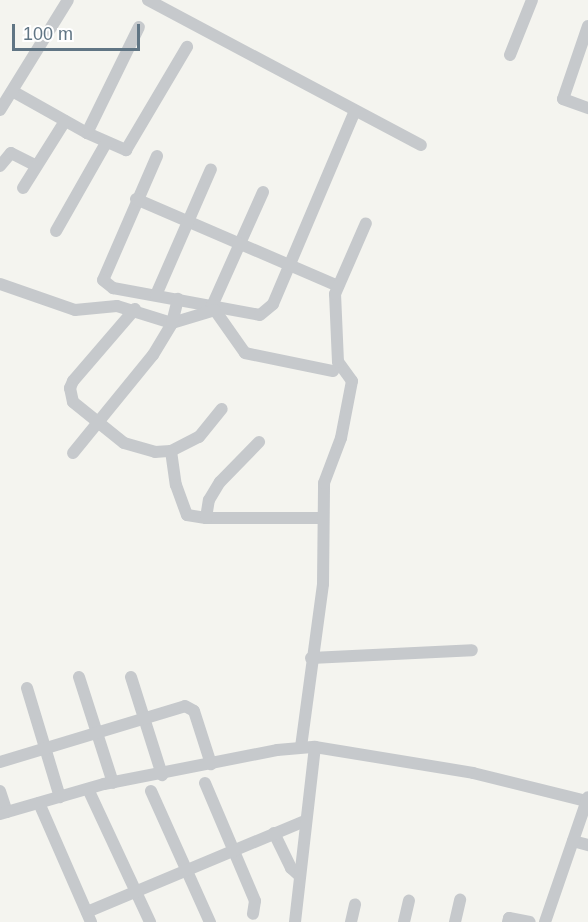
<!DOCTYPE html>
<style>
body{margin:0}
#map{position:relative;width:588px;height:922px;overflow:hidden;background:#f4f4ef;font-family:Helvetica,sans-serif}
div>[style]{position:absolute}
.minor>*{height:12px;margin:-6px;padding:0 6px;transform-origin:6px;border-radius:6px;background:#c6c9cc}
span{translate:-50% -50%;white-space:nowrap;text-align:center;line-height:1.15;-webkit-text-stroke:6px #fff;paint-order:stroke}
.scale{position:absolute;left:12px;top:24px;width:128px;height:27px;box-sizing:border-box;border:3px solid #607584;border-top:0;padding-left:8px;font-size:18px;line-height:21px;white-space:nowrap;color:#607584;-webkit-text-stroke:4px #fff;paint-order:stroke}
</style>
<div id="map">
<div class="minor">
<div style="left:148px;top:0;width:309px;rotate:28deg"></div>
<div style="left:588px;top:26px;width:77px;rotate:108.9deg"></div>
<div style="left:563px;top:99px;width:27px;rotate:20deg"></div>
<div style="left:510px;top:55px;width:59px;rotate:-68.2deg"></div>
<div style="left:14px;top:92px;width:84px;rotate:29.3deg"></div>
<div style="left:87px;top:133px;width:43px;rotate:23.6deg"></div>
<div style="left:126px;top:150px;width:120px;rotate:-59.4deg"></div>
<div style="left:0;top:110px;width:129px;rotate:-58.3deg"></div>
<div style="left:87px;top:133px;width:118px;rotate:-63.9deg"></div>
<div style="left:157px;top:156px;width:135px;rotate:113.5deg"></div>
<div style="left:103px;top:280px;width:13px;rotate:39deg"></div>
<div style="left:113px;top:288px;width:149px;rotate:10.4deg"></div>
<div style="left:260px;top:315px;width:17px;rotate:-40deg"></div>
<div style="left:273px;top:304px;width:210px;rotate:-67deg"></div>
<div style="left:0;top:166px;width:17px;rotate:-50deg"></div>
<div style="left:11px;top:153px;width:28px;rotate:27deg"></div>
<div style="left:23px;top:188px;width:79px;rotate:-57.9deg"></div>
<div style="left:263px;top:192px;width:125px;rotate:114.1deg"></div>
<div style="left:212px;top:306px;width:57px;rotate:54.9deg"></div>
<div style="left:245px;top:353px;width:90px;rotate:11.6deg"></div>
<div style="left:136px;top:199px;width:220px;rotate:23.3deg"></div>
<div style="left:56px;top:231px;width:101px;rotate:-60.4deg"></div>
<div style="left:0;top:284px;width:79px;rotate:19.1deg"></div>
<div style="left:75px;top:310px;width:42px;rotate:-5.4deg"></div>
<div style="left:117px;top:306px;width:58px;rotate:17.2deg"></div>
<div style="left:172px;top:323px;width:45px;rotate:-16.8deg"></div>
<div style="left:156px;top:295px;width:137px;rotate:-66.4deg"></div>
<div style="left:135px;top:309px;width:95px;rotate:130.7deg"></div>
<div style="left:73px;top:381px;width:8px;rotate:113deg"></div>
<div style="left:70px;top:388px;width:14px;rotate:78deg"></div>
<div style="left:73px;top:402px;width:65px;rotate:38.8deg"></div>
<div style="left:124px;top:443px;width:32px;rotate:16deg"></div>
<div style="left:155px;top:452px;width:16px;rotate:-4deg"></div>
<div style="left:171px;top:451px;width:31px;rotate:-27deg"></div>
<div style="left:199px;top:437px;width:36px;rotate:-51deg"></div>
<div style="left:171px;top:451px;width:34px;rotate:82deg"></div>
<div style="left:176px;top:485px;width:32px;rotate:70deg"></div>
<div style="left:187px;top:515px;width:19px;rotate:9deg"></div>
<div style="left:206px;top:518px;width:115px"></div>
<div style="left:73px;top:453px;width:127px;rotate:-50.8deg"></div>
<div style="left:153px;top:355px;width:37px;rotate:-59deg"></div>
<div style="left:172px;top:323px;width:25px;rotate:-76deg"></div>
<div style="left:206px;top:518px;width:18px;rotate:-81deg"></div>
<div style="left:209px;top:500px;width:21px;rotate:-59deg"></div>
<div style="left:220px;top:482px;width:56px;rotate:-45.7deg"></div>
<div style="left:311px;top:658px;width:161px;rotate:-2.8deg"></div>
<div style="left:79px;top:677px;width:111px;rotate:72.2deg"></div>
<div style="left:131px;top:677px;width:103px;rotate:72.4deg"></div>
<div style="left:27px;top:688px;width:114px;rotate:73.2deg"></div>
<div style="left:301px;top:747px;width:164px;rotate:-82.3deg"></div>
<div style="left:323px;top:584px;width:101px;rotate:-89.4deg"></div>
<div style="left:324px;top:483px;width:48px;rotate:-69.3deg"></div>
<div style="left:341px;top:438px;width:58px;rotate:-79.1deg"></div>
<div style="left:352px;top:381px;width:24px;rotate:-126deg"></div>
<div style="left:338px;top:362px;width:68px;rotate:-92.5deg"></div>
<div style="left:335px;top:294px;width:77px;rotate:-66.4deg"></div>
<div style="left:0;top:762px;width:193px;rotate:-16.8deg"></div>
<div style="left:185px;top:706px;width:10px;rotate:29deg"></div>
<div style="left:194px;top:711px;width:56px;rotate:72.2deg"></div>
<div style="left:205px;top:783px;width:128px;rotate:67deg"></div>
<div style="left:255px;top:901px;width:13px;rotate:99deg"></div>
<div style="left:88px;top:789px;width:147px;rotate:65deg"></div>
<div style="left:0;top:791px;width:22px;rotate:72deg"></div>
<div style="left:151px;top:791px;width:144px;rotate:65.8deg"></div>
<div style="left:39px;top:803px;width:130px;rotate:66.4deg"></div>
<div style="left:0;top:814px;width:108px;rotate:-16.1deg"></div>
<div style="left:104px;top:784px;width:176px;rotate:-11.1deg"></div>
<div style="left:277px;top:750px;width:38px;rotate:-5deg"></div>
<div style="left:315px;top:747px;width:160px;rotate:9.3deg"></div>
<div style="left:473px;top:773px;width:116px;rotate:13.9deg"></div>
<div style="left:274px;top:833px;width:39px;rotate:64deg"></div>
<div style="left:291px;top:868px;width:12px;rotate:42deg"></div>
<div style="left:573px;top:841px;width:16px;rotate:15deg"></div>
<div style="left:87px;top:912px;width:236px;rotate:-22.7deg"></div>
<div style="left:295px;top:922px;width:176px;rotate:-83.5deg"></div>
<div style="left:351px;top:922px;width:18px;rotate:-77deg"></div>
<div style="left:404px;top:922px;width:22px;rotate:-77deg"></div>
<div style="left:455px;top:922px;width:23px;rotate:-77deg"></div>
<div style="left:508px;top:922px;width:4px;rotate:-76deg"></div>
<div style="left:509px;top:918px;width:21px;rotate:11deg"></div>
<div style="left:545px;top:922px;width:132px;rotate:-71deg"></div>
</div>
<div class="scale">100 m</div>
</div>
